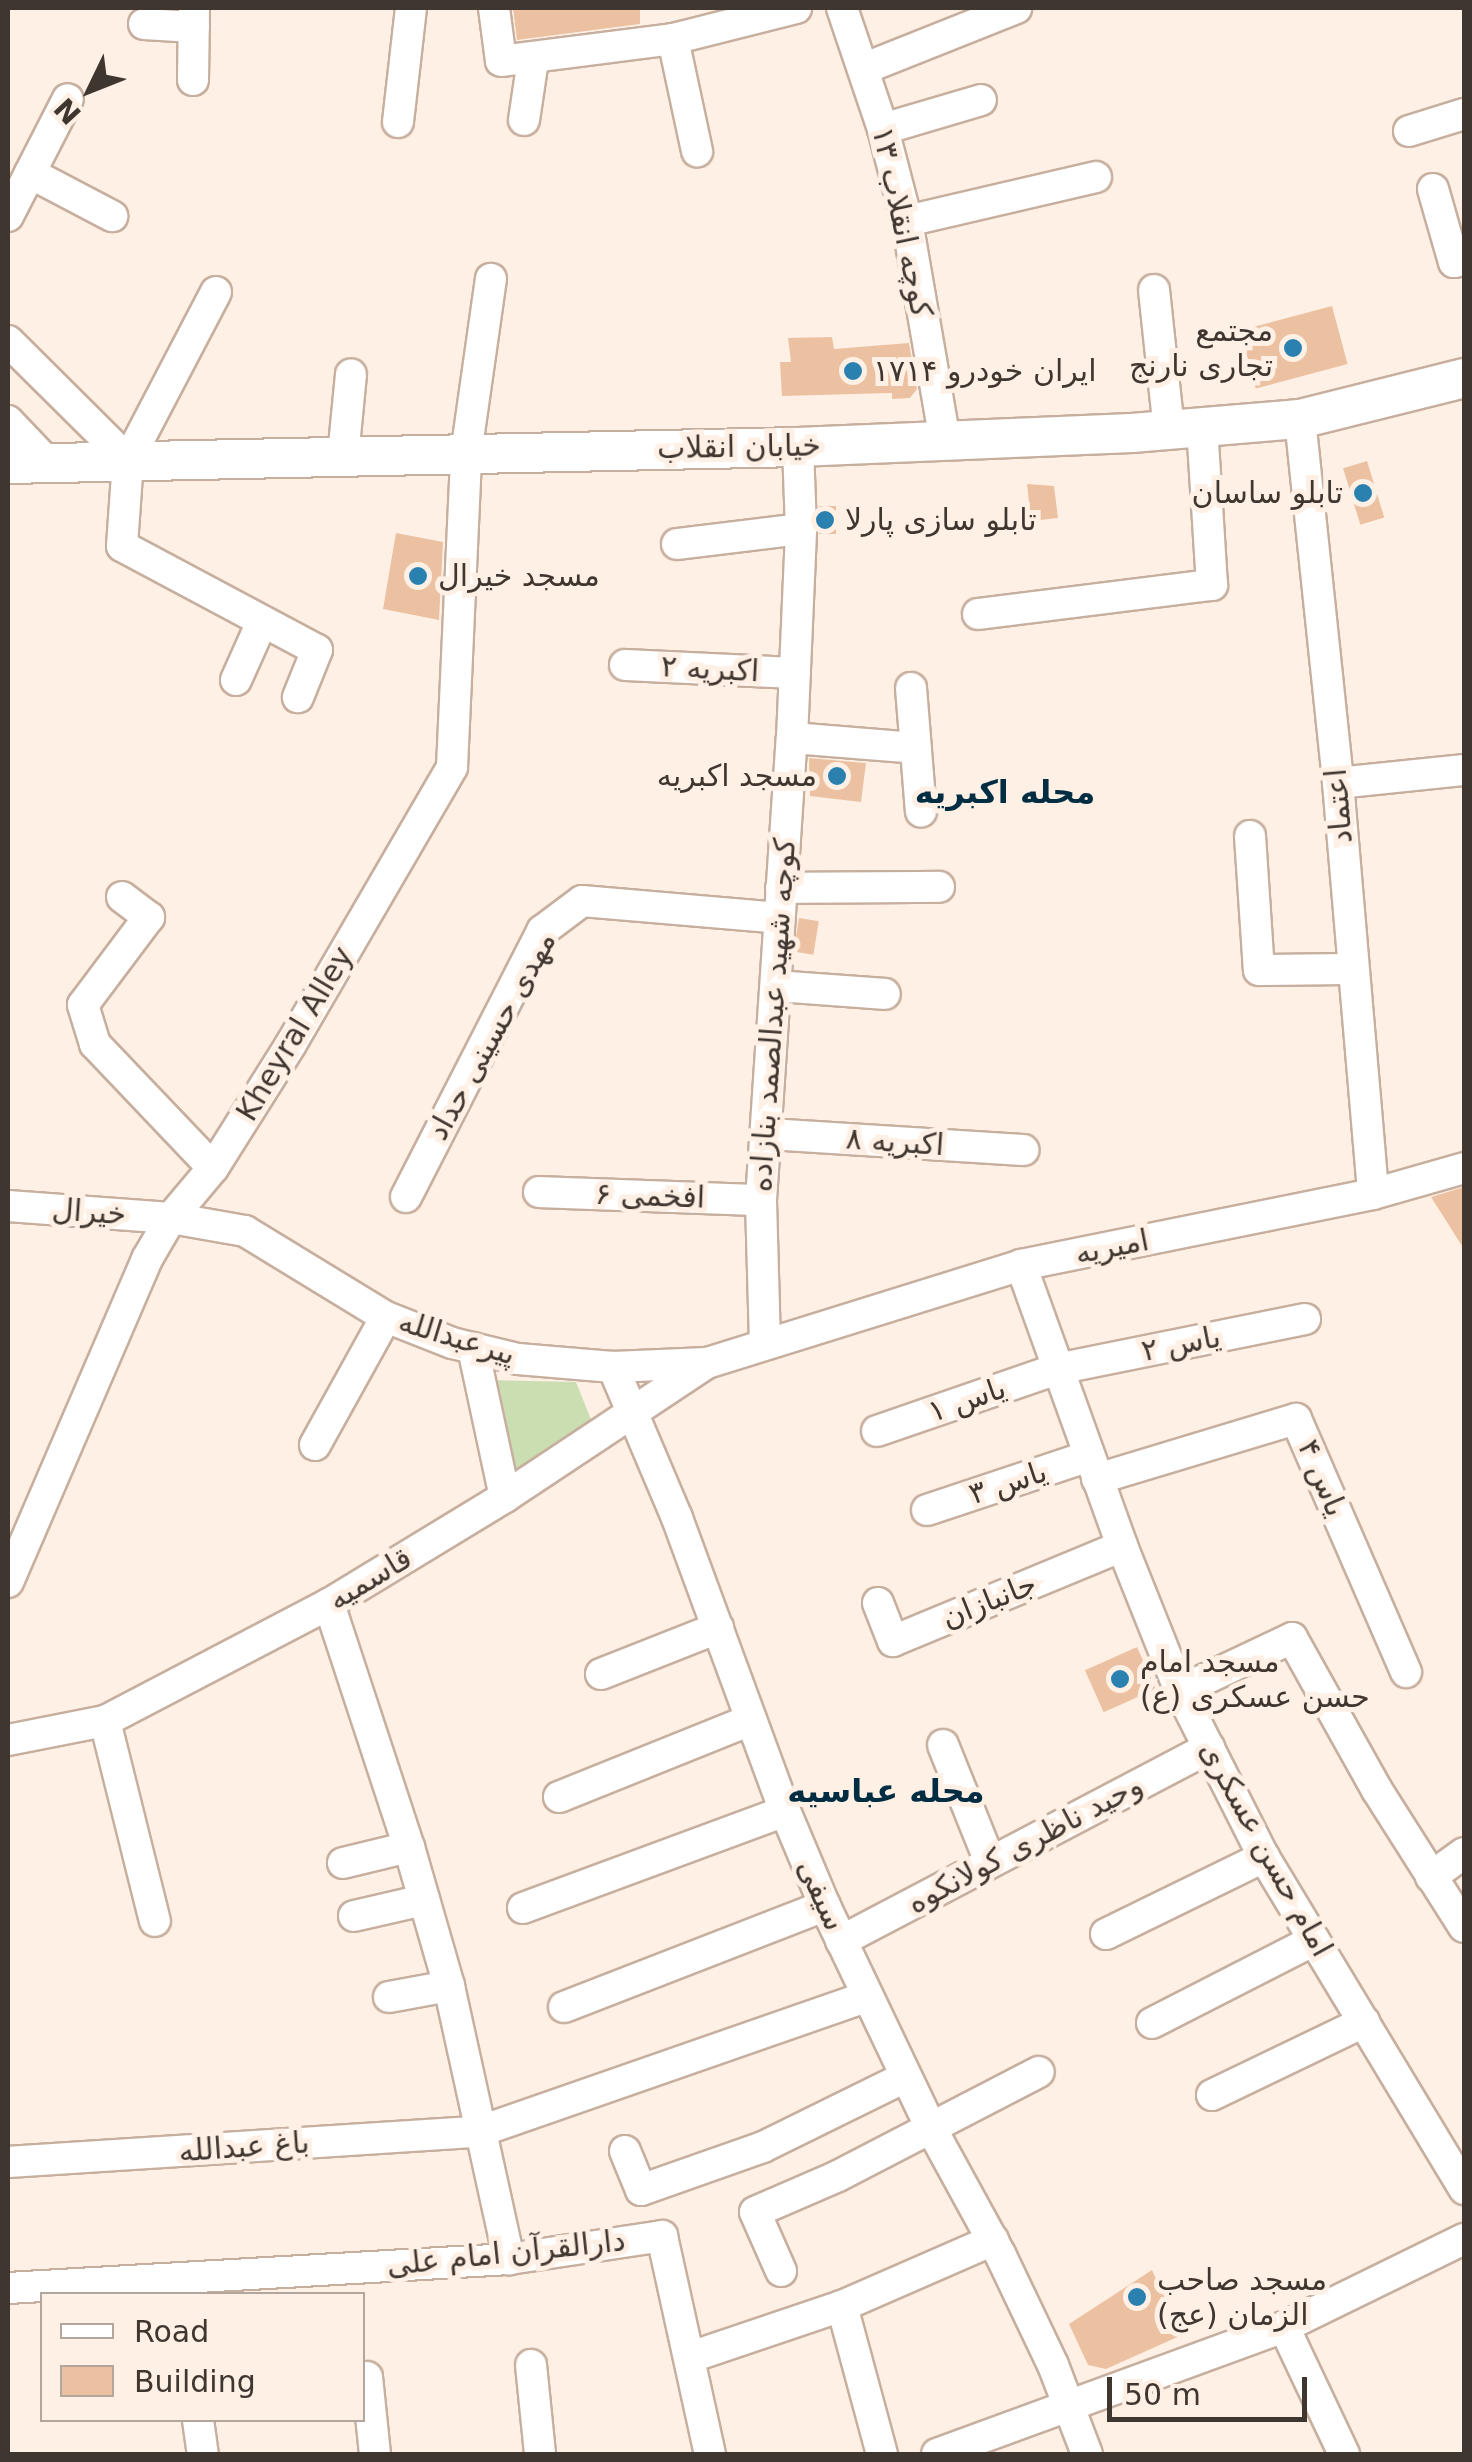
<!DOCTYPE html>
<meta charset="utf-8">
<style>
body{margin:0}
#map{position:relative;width:1472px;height:2462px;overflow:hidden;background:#fff0e5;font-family:"DejaVu Sans","Noto Sans Arabic",sans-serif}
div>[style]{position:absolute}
.green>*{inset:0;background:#cadeb1}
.building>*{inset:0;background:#ecc1a2;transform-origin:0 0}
.roads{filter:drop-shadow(2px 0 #c7af9f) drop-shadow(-2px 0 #c7af9f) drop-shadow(0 2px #c7af9f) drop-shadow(0 -2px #c7af9f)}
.minor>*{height:30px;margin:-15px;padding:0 15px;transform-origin:15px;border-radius:15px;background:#fff}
.major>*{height:38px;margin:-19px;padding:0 19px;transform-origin:19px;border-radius:19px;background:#fff}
.dots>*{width:28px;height:28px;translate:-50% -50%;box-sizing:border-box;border:5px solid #fff0e5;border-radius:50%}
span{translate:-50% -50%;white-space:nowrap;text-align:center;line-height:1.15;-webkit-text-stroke:10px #fff0e5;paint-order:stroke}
.street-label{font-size:30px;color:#403630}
.poi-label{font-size:30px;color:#403630}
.right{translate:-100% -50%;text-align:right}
.left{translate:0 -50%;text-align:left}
.neighbourhood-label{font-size:32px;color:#012d43;font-weight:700}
.frame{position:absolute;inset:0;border:10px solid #403630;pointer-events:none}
.legend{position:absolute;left:40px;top:2292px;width:325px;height:130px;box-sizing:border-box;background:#fff0e5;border:2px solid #b3a69d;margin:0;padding:12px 18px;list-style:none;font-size:30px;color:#403630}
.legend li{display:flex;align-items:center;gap:20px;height:50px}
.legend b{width:50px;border:2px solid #b3a69d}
.north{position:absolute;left:40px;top:40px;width:100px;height:100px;-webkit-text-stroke:8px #fff0e5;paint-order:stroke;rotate:227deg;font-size:28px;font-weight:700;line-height:40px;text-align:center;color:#403630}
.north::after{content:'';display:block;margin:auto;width:35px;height:45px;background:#403630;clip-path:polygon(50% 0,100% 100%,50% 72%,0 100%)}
.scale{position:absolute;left:1107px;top:2377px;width:200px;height:45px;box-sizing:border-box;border:5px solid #403630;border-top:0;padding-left:12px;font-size:30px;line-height:35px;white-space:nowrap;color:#403630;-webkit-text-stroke:8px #fff0e5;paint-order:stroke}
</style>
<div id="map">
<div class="green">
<div style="clip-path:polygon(490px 1380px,576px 1382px,594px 1427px,511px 1480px)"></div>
</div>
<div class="building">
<div style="clip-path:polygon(513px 8px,640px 8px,640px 24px,517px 40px)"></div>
<div style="left:1332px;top:306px;width:60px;height:95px;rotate:75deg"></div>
<div style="clip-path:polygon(832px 337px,834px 349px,909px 343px,917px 389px,910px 398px,892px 399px,892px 393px,782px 396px,780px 362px,791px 362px,788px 338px)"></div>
<div style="left:1367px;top:461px;width:59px;height:25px;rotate:73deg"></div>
<div style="clip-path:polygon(1027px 484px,1054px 486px,1058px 518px,1031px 521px)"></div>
<div style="left:819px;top:506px;width:17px;height:28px"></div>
<div style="clip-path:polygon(396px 533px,443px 542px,439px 620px,383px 609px)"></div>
<div style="clip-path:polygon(809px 758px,866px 763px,861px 802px,810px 796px)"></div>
<div style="left:799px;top:918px;width:20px;height:34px;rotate:9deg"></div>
<div style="clip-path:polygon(1464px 1187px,1464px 1249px,1431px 1197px)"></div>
<div style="left:1137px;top:1647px;width:46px;height:57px;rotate:66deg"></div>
<div style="clip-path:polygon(1152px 2270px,1182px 2335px,1106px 2369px,1088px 2365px,1069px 2324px)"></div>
</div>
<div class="roads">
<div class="minor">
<div style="left:494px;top:8px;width:53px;rotate:82.5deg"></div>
<div style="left:501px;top:61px;width:173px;rotate:-7.3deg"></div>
<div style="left:673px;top:39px;width:127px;rotate:-14.1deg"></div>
<div style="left:842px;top:8px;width:128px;rotate:71.3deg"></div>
<div style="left:883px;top:129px;width:95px;rotate:75.4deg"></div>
<div style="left:907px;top:221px;width:223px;rotate:80.2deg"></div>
<div style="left:144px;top:24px;width:50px;rotate:3.4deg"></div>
<div style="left:673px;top:39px;width:115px;rotate:77.9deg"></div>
<div style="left:863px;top:69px;width:165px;rotate:-21.7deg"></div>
<div style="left:193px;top:80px;width:72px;rotate:-89.2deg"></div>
<div style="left:524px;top:120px;width:61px;rotate:-81.5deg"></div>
<div style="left:398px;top:122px;width:115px;rotate:-83.5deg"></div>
<div style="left:883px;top:129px;width:102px;rotate:-16.5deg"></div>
<div style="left:1409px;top:131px;width:58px;rotate:-17.2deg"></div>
<div style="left:30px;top:173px;width:93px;rotate:27.7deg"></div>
<div style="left:1433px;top:189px;width:76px;rotate:74deg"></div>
<div style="left:1454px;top:262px;width:10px;rotate:-11deg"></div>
<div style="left:8px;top:216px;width:131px;rotate:-62.9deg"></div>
<div style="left:907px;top:221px;width:194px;rotate:-13.1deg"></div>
<div style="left:1154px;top:290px;width:141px;rotate:83.9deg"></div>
<div style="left:216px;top:292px;width:190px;rotate:117.6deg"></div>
<div style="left:128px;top:460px;width:86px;rotate:94deg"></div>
<div style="left:122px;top:546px;width:221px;rotate:28.1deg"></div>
<div style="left:317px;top:650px;width:51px;rotate:112deg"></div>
<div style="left:8px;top:341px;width:169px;rotate:44.8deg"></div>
<div style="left:1300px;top:419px;width:366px;rotate:84deg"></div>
<div style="left:1338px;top:783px;width:412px;rotate:85.1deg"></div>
<div style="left:8px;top:421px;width:57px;rotate:46.4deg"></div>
<div style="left:343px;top:456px;width:82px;rotate:-84.4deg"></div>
<div style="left:677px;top:544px;width:125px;rotate:-6.9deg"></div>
<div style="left:978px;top:614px;width:236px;rotate:-7.1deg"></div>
<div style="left:1212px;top:585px;width:158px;rotate:-93.6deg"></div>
<div style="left:625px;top:665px;width:170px;rotate:2.7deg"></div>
<div style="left:236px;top:680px;width:64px;rotate:-65.9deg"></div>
<div style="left:911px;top:688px;width:124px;rotate:85.4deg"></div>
<div style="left:792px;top:738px;width:124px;rotate:4.6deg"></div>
<div style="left:1338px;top:783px;width:127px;rotate:-5.9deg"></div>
<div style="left:1250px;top:836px;width:134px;rotate:86.2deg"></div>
<div style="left:1259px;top:970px;width:94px;rotate:-0.6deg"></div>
<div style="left:781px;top:888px;width:158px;rotate:-0.4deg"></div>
<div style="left:122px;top:897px;width:34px;rotate:37deg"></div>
<div style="left:149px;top:917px;width:110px;rotate:126.9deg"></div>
<div style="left:83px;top:1005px;width:41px;rotate:72.9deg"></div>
<div style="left:95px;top:1044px;width:171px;rotate:46.4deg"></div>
<div style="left:776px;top:986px;width:109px;rotate:4.2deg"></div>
<div style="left:768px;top:1134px;width:256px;rotate:3.6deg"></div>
<div style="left:539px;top:1192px;width:222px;rotate:2.1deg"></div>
<div style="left:406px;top:1197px;width:299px;rotate:-62.9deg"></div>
<div style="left:542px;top:931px;width:50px;rotate:-36.9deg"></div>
<div style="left:582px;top:901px;width:198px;rotate:4.9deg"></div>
<div style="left:8px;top:1206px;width:163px;rotate:4.2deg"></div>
<div style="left:171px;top:1218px;width:75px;rotate:10deg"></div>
<div style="left:245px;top:1231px;width:165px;rotate:31.4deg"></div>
<div style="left:386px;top:1317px;width:71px;rotate:21.5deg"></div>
<div style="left:452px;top:1343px;width:68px;rotate:13.6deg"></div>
<div style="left:518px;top:1359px;width:95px;rotate:4.8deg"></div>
<div style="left:613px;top:1367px;width:94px;rotate:-2.4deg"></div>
<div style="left:707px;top:1363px;width:329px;rotate:-17.3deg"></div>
<div style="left:1021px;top:1265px;width:359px;rotate:-11.4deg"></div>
<div style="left:1373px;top:1194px;width:95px;rotate:-15.9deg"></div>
<div style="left:1021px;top:1265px;width:299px;rotate:70.2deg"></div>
<div style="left:1122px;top:1546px;width:156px;rotate:68.2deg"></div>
<div style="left:1180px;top:1691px;width:186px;rotate:63.2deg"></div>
<div style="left:1264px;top:1857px;width:388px;rotate:58.9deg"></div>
<div style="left:765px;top:1344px;width:144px;rotate:-91.6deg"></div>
<div style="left:761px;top:1200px;width:463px;rotate:-86.2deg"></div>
<div style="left:792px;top:738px;width:209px;rotate:-87.5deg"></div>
<div style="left:801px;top:529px;width:82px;rotate:-92.1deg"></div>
<div style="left:473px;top:1348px;width:152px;rotate:77.9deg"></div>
<div style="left:613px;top:1367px;width:164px;rotate:67deg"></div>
<div style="left:677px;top:1518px;width:312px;rotate:69.8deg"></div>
<div style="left:785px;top:1811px;width:103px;rotate:67.2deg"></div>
<div style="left:825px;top:1906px;width:246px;rotate:64.5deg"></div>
<div style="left:931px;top:2128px;width:144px;rotate:61.3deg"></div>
<div style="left:1000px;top:2254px;width:123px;rotate:64.5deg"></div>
<div style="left:1053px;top:2365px;width:95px;rotate:69.1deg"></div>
<div style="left:877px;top:1431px;width:190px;rotate:-19deg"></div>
<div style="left:1057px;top:1369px;width:253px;rotate:-11.4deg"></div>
<div style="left:315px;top:1445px;width:146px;rotate:-61deg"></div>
<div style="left:1097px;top:1479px;width:208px;rotate:-16.8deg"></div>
<div style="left:1296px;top:1419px;width:276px;rotate:66.5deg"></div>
<div style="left:927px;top:1510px;width:171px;rotate:-18.4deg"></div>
<div style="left:8px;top:1582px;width:352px;rotate:-66.7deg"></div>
<div style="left:147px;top:1259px;width:48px;rotate:-59.7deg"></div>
<div style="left:171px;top:1218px;width:65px;rotate:-50deg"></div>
<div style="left:213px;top:1168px;width:146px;rotate:-57.8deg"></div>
<div style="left:291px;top:1044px;width:320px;rotate:-59.8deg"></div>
<div style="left:452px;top:767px;width:313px;rotate:-87.4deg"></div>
<div style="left:466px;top:454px;width:177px;rotate:-81.9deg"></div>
<div style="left:878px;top:1603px;width:41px;rotate:68.5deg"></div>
<div style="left:893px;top:1641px;width:248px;rotate:-22.5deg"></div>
<div style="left:329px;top:1604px;width:256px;rotate:71.8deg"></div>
<div style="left:409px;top:1847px;width:145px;rotate:73.9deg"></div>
<div style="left:449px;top:1986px;width:280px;rotate:77.6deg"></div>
<div style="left:601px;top:1674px;width:126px;rotate:-21.5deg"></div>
<div style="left:1180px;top:1691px;width:124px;rotate:-25.3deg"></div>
<div style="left:1292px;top:1638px;width:174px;rotate:60.8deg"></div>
<div style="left:1377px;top:1790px;width:162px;rotate:57.6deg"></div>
<div style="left:105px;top:1721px;width:206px;rotate:76deg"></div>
<div style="left:8px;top:1740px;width:99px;rotate:-11.1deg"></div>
<div style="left:105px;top:1721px;width:253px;rotate:-27.6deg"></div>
<div style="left:329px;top:1604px;width:206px;rotate:-31.3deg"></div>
<div style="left:505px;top:1497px;width:242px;rotate:-33.6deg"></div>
<div style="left:943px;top:1745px;width:126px;rotate:68.1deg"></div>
<div style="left:559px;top:1797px;width:207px;rotate:-21.9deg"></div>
<div style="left:343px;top:1863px;width:68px;rotate:-13.6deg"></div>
<div style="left:1431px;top:1877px;width:41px;rotate:-36deg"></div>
<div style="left:523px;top:1908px;width:279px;rotate:-20.3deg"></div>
<div style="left:354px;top:1916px;width:72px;rotate:-12.9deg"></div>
<div style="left:1106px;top:1934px;width:176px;rotate:-26deg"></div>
<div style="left:841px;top:1941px;width:416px;rotate:-27.7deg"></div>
<div style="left:389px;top:1997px;width:61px;rotate:-10.4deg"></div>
<div style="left:564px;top:2007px;width:280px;rotate:-21.2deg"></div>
<div style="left:1152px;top:2023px;width:182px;rotate:-27.1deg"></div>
<div style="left:1212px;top:2095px;width:169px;rotate:-25.7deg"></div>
<div style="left:625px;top:2151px;width:42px;rotate:67.7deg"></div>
<div style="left:641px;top:2190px;width:129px;rotate:-19.4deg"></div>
<div style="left:763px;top:2147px;width:158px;rotate:-26.2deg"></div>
<div style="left:8px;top:2162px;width:474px;rotate:-3.7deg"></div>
<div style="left:481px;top:2131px;width:408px;rotate:-19.2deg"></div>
<div style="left:781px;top:2271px;width:64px;rotate:-113.8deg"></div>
<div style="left:755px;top:2212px;width:90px;rotate:-23.4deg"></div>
<div style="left:838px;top:2176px;width:226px;rotate:-27.4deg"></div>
<div style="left:8px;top:2288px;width:502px;rotate:-3.31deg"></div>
<div style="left:509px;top:2259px;width:155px;rotate:-8.5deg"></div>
<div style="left:662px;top:2236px;width:223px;rotate:77.6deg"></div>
<div style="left:842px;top:2306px;width:153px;rotate:74.9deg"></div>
<div style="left:1284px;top:2327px;width:140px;rotate:64.7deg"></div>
<div style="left:691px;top:2357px;width:159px;rotate:-18.7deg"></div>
<div style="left:842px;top:2306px;width:165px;rotate:-23.6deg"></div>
<div style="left:531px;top:2365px;width:89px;rotate:84.2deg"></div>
<div style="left:367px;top:2377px;width:77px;rotate:84.1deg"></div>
<div style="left:198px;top:2420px;width:34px;rotate:82deg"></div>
<div style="left:937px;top:2454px;width:370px;rotate:-20.1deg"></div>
<div style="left:1284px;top:2327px;width:200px;rotate:-26.1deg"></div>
</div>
<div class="major">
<div style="left:8px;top:464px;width:790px;rotate:-1.23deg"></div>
<div style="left:798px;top:447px;width:334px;rotate:-2.4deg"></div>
<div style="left:1132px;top:433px;width:169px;rotate:-4.8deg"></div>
<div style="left:1300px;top:419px;width:169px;rotate:-14deg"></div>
</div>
</div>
<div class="dots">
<div style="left:1293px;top:348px;background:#2a81b0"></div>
<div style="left:853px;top:371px;background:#2a81b0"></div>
<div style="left:1363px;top:493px;background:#2a81b0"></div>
<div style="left:825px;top:520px;background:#2a81b0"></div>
<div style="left:418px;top:576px;background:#2a81b0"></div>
<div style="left:837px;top:776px;background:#2a81b0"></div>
<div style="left:1120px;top:1679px;background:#2a81b0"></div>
<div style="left:1137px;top:2297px;background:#2a81b0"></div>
</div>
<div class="street-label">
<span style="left:902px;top:222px;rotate:78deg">کوچه انقلاب ۱۳</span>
<span style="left:739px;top:447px;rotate:-1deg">خیابان انقلاب</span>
<span style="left:710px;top:669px;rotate:3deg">اکبریه ۲</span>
<span style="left:1339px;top:806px;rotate:-95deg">اعتماد</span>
<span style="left:773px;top:1015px;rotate:-86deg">کوچه شهید عبدالصمد بنازاده</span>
<span style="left:295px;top:1034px;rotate:-59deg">Kheyral Alley</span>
<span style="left:492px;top:1036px;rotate:-61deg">مهدی حسینی حداد</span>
<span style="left:895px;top:1142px;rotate:4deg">اکبریه ۸</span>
<span style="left:650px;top:1196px;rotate:2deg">افخمی ۶</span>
<span style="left:89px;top:1212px;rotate:4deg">خیرال</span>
<span style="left:1112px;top:1247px;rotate:-11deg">امیریه</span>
<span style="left:457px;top:1338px;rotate:17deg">پیرعبدالله</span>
<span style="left:1181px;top:1344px;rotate:-11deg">یاس ۲</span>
<span style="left:967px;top:1400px;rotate:-19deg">یاس ۱</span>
<span style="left:1322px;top:1478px;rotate:67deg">یاس ۴</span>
<span style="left:1008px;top:1483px;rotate:-18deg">یاس ۳</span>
<span style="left:370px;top:1579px;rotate:-31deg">قاسمیه</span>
<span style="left:989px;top:1601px;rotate:-22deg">جانبازان</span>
<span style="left:1025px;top:1844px;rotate:-28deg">وحید ناظری کولانکوه</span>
<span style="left:1266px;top:1849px;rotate:61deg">امام حسن عسکری</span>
<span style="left:821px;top:1895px;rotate:66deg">سیفی</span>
<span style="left:244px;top:2147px;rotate:-4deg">باغ عبدالله</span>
<span style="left:506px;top:2253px;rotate:-6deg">دارالقرآن امام علی</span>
</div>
<div class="poi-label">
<span class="right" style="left:1273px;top:348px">مجتمع<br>تجاری نارنج</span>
<span class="left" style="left:873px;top:371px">ایران خودرو ۱۷۱۴</span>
<span class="right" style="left:1343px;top:493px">تابلو ساسان</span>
<span class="left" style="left:845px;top:520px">تابلو سازی پارلا</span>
<span class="left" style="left:438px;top:576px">مسجد خیرال</span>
<span class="right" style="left:817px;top:776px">مسجد اکبریه</span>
<span class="left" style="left:1140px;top:1679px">مسجد امام<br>حسن عسکری (ع)</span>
<span class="left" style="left:1157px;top:2297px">مسجد صاحب<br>الزمان (عج)</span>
</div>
<div class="neighbourhood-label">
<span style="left:1005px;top:792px">محله اکبریه</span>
<span style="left:886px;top:1791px">محله عباسیه</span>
</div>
<div class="frame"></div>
<ul class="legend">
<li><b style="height:12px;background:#fff"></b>Road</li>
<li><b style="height:28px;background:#ecc1a2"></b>Building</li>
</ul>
<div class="north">N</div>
<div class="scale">50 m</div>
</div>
